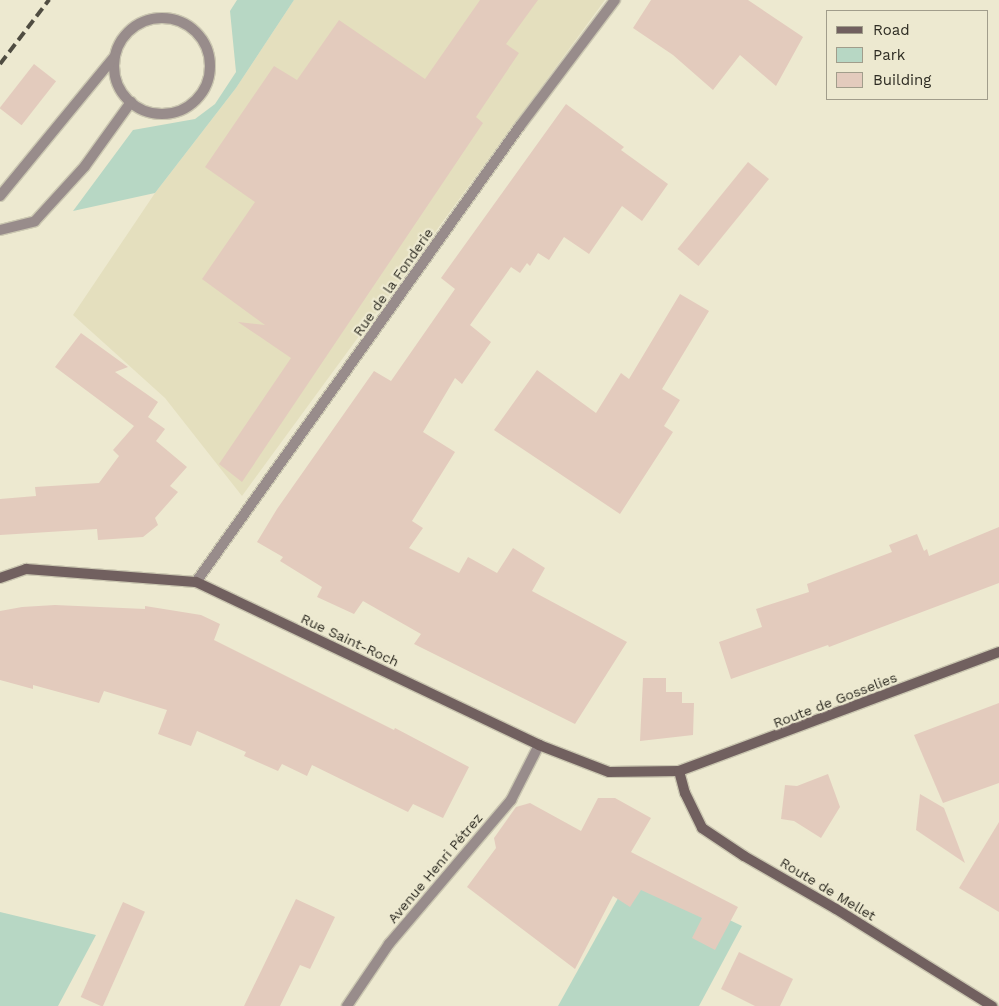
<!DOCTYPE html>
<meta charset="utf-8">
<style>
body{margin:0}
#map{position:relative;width:999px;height:1006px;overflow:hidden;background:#ede9d0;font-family:"Work Sans",sans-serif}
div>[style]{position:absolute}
.built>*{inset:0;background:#e4dfbe}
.green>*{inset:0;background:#b7d7c4}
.building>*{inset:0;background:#e3cbbd;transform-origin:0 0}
.roads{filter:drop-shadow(1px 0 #cbc7b1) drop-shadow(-1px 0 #cbc7b1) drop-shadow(0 1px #cbc7b1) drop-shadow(0 -1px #cbc7b1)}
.service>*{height:10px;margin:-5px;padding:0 5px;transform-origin:5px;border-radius:5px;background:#988c8b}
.service>.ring{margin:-5px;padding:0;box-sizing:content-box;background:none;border:10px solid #988c8b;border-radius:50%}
.minor>*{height:10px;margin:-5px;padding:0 5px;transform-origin:5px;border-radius:5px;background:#988c8b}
.secondary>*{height:10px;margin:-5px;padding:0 5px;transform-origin:5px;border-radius:5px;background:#71605f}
.rail>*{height:4px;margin-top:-2px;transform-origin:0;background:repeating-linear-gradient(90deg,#4f4c41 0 10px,transparent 0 15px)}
span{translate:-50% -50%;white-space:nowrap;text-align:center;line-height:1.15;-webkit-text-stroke:4.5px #ede9d0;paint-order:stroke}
.street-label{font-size:14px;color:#2e2c23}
.legend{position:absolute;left:826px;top:10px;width:162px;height:90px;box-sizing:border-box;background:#ede9d0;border:1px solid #a19d8b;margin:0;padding:6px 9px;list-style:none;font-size:15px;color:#2e2c23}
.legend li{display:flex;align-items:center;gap:10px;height:25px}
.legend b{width:25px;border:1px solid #a19d8b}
</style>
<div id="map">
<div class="built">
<div style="clip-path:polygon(294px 0,605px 0,242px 496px,165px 398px,73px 315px,155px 193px,236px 88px)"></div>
</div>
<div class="green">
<div style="clip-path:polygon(237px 0,294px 0,236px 88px,155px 193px,73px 211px,133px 130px,195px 119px,215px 104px,236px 72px,230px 11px)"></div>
<div style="clip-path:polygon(632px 873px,742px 926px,699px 1006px,558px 1006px)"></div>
<div style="clip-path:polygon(0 912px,96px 935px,58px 1006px,0 1006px)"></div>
</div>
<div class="building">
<div style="clip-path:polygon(480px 0,538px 0,506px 44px,519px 53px,476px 117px,483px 123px,242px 482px,219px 464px,291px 358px,238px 322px,265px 325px,202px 279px,255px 202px,205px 167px,274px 66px,297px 80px,339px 20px,425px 79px)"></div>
<div style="clip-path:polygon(651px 0,748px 0,803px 37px,776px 86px,740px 55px,713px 90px,673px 55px,633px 28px)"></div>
<div style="left:34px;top:64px;width:28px;height:56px;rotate:38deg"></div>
<div style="clip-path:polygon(566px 104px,624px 147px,621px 150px,668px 184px,642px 221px,622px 206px,589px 254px,564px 237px,549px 260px,538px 253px,530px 266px,527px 263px,520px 273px,511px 267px,470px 325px,491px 342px,462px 384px,455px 378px,423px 432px,455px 452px,412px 521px,423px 528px,409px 548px,459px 573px,468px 557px,497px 573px,513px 548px,545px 568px,532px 591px,627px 642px,575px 724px,414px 644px,421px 634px,363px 601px,354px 614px,317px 597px,322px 587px,280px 561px,283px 557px,257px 542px,277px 509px,374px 371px,391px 381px,455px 289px,441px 278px)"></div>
<div style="left:748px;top:162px;width:27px;height:112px;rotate:39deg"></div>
<div style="clip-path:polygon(680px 294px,709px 311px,662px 389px,680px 400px,664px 426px,673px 432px,620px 514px,494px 430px,537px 370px,596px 413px,621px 373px,629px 379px)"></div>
<div style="clip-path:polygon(81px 333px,128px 367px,115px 372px,158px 402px,148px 417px,165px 429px,156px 441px,187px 467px,170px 486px,178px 492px,155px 518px,158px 525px,143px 537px,98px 540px,97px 529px,0 535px,0 499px,36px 496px,35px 487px,99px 483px,119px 456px,113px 450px,134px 426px,55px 367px)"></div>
<div style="clip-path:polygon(999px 527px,999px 583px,829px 647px,828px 645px,731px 679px,719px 642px,762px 627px,756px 609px,809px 592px,807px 584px,892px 552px,889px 545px,917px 534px,924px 551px,927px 549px,929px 556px)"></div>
<div style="clip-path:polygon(55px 605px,145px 609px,145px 606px,201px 615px,220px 624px,214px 640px,394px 730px,395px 728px,469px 767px,443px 818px,413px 804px,408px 812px,312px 765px,307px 776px,282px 764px,278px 771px,244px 756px,246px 752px,197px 731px,191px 746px,158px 734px,167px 710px,104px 691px,99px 703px,33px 685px,33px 689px,0 680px,0 611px,22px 607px)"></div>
<div style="clip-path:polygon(643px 678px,666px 678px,666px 692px,682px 692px,682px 703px,694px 703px,693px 735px,640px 741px)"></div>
<div style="clip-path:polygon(999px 703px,999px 783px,943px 803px,914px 735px)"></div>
<div style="clip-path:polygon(828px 774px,840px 807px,821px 838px,794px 821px,781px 819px,785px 785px,797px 786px)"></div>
<div style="clip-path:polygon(920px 794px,944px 808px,965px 863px,916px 830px)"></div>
<div style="clip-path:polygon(598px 798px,615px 798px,651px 818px,631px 852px,738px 907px,715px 950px,692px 938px,702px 918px,641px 890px,630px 907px,613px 896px,575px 969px,467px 887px,496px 848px,494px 838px,516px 807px,530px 803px,581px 831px)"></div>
<div style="clip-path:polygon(999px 822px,999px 912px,959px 888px)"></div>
<div style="clip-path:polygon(296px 899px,335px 917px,310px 969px,300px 965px,280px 1006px,244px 1006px)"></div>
<div style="left:123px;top:902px;width:24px;height:104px;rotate:24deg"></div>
<div style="clip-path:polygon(739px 952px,793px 979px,780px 1006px,755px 1006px,721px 989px)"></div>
</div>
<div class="roads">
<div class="service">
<div class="ring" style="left:114px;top:18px;width:86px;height:86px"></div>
<div style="left:0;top:196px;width:181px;rotate:-50.6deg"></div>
<div style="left:0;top:230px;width:36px;rotate:-14deg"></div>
<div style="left:35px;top:221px;width:74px;rotate:-47.7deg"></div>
<div style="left:85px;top:166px;width:79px;rotate:-54.3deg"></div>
</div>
<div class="minor">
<div style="left:196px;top:582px;width:559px;rotate:-54.61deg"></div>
<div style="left:520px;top:126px;width:158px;rotate:-53deg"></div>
<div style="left:347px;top:1006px;width:75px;rotate:-55.9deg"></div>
<div style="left:389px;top:944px;width:189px;rotate:-49.7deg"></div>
<div style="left:511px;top:800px;width:62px;rotate:-63deg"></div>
</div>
<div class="secondary">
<div style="left:0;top:578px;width:28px;rotate:-19deg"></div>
<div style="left:26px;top:569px;width:170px;rotate:4.4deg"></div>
<div style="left:196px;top:582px;width:380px;rotate:25.4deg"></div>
<div style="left:539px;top:745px;width:75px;rotate:21.1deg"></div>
<div style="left:609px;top:772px;width:70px;rotate:-0.8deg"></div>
<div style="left:679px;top:771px;width:341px;rotate:-20.4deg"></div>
<div style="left:679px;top:771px;width:23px;rotate:75deg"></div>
<div style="left:685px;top:793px;width:39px;rotate:64deg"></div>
<div style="left:702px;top:828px;width:50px;rotate:33.7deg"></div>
<div style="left:744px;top:856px;width:106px;rotate:29.9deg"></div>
<div style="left:836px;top:909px;width:184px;rotate:31.9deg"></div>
</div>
</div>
<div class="rail">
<div style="left:0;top:64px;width:81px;rotate:-52.6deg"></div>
</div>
<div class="street-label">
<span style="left:393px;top:282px;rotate:-55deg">Rue de la Fonderie</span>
<span style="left:350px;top:640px;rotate:25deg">Rue Saint-Roch</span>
<span style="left:835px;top:700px;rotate:-21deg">Route de Gosselies</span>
<span style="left:435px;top:868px;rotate:-50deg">Avenue Henri Pétrez</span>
<span style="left:828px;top:889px;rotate:31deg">Route de Mellet</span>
</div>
<ul class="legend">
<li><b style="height:6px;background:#71605f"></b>Road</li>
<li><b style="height:14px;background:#b7d7c4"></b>Park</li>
<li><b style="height:14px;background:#e3cbbd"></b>Building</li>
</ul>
</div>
